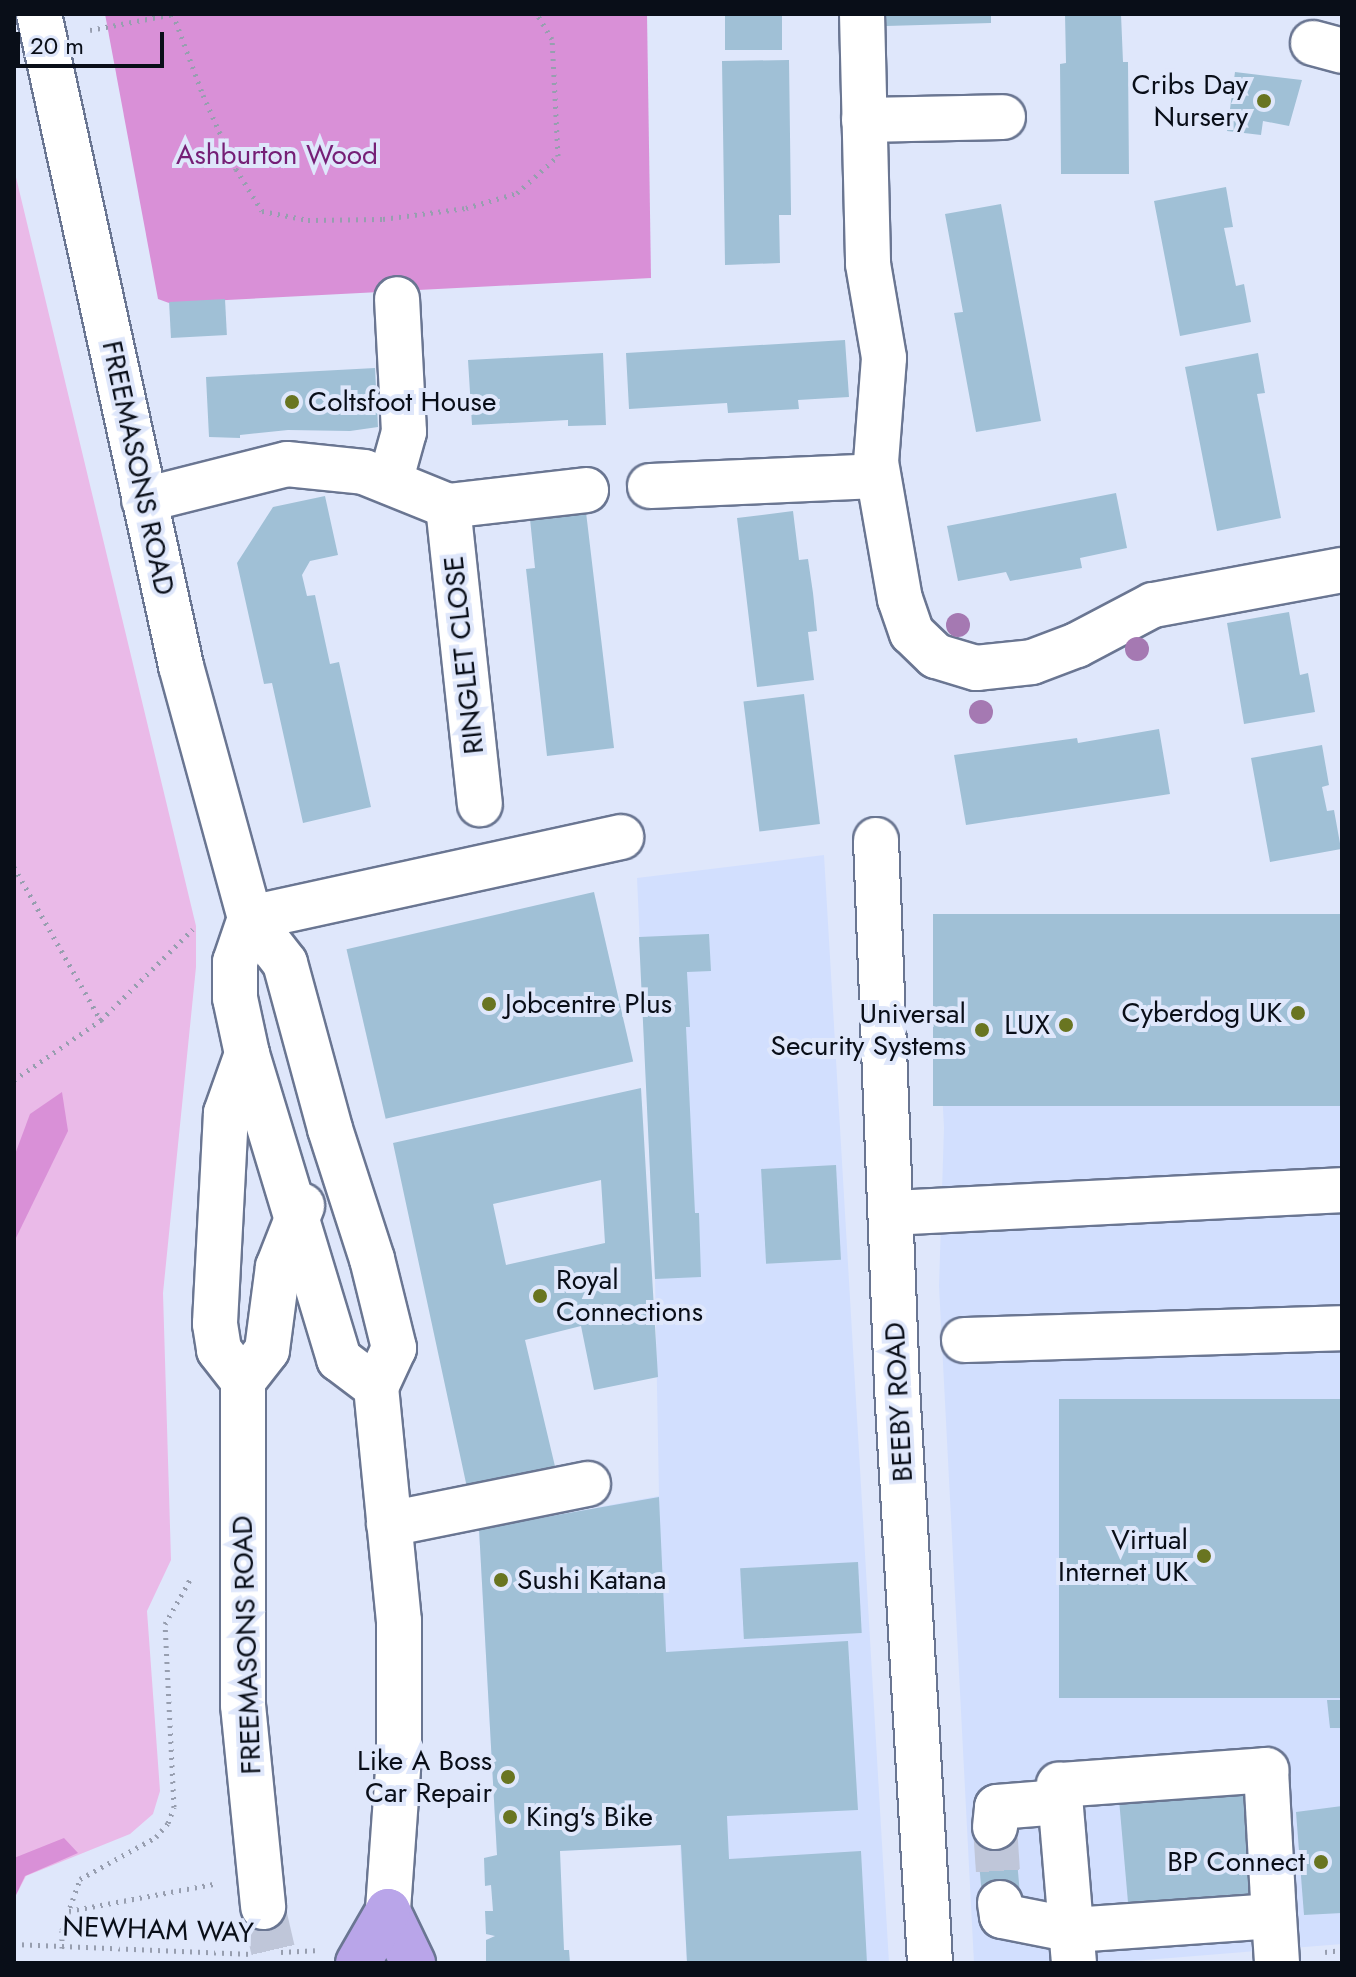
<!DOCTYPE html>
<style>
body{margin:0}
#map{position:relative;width:1356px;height:1977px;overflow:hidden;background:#dfe7fb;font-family:Jost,sans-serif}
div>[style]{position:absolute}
.built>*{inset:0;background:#d2dffe}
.green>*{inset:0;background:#eabae8}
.forest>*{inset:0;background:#d990d7}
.building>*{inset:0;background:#a0c0d6;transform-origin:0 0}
.minor-tunnel>*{height:44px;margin-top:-22px;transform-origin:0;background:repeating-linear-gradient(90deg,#bfc6d9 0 44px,transparent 0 66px)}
.path>*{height:5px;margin-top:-2.5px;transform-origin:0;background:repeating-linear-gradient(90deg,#979eaf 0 2px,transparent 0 8px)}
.roads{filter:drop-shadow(2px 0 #6a7692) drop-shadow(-2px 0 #6a7692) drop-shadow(0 2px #6a7692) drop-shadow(0 -2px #6a7692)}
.minor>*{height:44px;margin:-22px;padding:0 22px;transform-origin:22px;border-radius:22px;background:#fff}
.highway>*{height:44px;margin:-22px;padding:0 22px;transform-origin:22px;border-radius:22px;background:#b9a5e9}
.trees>*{width:24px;height:24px;margin:-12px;border-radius:50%;background:#a579b2}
.dots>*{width:22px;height:22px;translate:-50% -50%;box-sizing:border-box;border:4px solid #dfe7fb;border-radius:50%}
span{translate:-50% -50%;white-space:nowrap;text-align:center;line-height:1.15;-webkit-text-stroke:8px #dfe7fb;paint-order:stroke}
.poi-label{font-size:28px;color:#090e18}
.right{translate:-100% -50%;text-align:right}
.left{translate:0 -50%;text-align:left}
.park-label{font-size:28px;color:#751f76}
.street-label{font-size:28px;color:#090e18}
.frame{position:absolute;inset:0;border:16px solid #090e18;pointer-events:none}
.scale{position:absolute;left:16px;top:32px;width:148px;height:36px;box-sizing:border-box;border:4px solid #090e18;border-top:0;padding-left:10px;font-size:24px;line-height:28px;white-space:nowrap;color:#090e18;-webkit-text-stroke:6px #dfe7fb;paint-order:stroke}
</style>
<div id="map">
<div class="built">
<div style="clip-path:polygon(824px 855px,889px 1963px,687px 1963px,680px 1845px,497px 1854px,479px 1529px,659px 1496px,655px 1279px,637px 878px)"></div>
<div style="clip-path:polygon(1342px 914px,1342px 1944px,1109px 1963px,974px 1963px,939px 1286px,944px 1128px,934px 935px)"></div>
</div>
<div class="green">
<div style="clip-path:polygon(14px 169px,196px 926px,196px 967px,163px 1293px,171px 1560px,147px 1611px,160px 1791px,153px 1814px,130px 1834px,26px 1876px,14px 1899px)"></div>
</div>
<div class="forest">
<div style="clip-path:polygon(105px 14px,647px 14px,651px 278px,169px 303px,158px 299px)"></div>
<div style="clip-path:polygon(62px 1092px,68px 1131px,14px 1242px,14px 1157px,30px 1114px)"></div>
<div style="clip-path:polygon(64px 1838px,78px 1853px,25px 1876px,14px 1899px,14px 1858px)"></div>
</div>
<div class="building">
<div style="left:725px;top:14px;width:57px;height:36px"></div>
<div style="clip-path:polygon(886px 14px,991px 14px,991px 23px,886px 26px)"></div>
<div style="clip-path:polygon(1065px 14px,1121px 14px,1123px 62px,1128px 62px,1129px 174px,1061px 174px,1060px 64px,1066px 63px)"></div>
<div style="clip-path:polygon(789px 60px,791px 210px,791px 215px,779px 215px,780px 263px,725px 265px,722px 61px)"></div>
<div style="clip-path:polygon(1235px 72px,1302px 80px,1289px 126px,1263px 121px,1261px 135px,1227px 131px)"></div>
<div style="clip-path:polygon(1226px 187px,1233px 227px,1224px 228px,1236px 286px,1244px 284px,1251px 322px,1180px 336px,1154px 201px)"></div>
<div style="clip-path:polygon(1001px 204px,1041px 421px,976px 432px,954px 313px,963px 312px,945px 214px)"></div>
<div style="left:225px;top:299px;width:36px;height:56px;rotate:87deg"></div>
<div style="clip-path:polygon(845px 340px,849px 397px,798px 400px,799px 409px,728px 413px,727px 403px,629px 409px,626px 353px)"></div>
<div style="clip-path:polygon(603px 353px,606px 425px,568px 426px,568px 420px,472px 425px,468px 360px)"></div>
<div style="clip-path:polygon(1258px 353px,1265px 393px,1257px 394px,1281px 518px,1217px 531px,1185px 367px)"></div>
<div style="clip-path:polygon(375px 368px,378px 427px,350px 431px,288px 430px,240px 435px,240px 438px,209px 437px,206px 377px)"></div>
<div style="clip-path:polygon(1116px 493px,1127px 548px,1080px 558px,1082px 568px,1010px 581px,1006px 572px,958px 581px,947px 526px)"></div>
<div style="clip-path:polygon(325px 496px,338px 555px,310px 561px,302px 575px,307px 596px,315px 595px,330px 664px,339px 662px,371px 807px,303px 823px,272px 683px,264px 684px,237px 563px,273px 507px)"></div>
<div style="clip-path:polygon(793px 511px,799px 560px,808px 559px,813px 593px,817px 631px,808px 632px,814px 680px,757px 687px,737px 518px)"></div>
<div style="clip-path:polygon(586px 512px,614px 748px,547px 756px,526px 569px,535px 568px,530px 519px)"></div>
<div style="clip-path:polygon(1289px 612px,1300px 675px,1308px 673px,1315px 712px,1244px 724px,1227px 623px)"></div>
<div style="left:804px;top:694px;width:131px;height:61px;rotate:83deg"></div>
<div style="clip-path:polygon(1159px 729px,1170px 794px,966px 825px,954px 755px,1077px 738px,1078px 743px)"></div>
<div style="clip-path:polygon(1322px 745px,1329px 785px,1322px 787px,1327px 811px,1334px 810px,1341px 849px,1270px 862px,1251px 758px)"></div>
<div style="left:594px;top:892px;width:174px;height:254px;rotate:77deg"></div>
<div style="left:1342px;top:914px;width:192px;height:409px;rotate:90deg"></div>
<div style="clip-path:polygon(709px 934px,711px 971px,687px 972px,690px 1027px,686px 1027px,695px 1213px,699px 1213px,701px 1277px,655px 1279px,639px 937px)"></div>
<div style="clip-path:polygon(evenodd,641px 1088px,658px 1377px,594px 1390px,581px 1326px,525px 1340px,558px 1479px,469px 1497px,393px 1143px,641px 1088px,601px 1180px,605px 1243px,506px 1265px,493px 1204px,601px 1180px)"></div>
<div style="left:836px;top:1165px;width:95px;height:75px;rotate:87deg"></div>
<div style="left:1342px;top:1399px;width:299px;height:283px;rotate:90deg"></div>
<div style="clip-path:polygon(659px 1497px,666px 1652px,848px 1641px,858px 1810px,727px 1816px,729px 1859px,861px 1851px,867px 1963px,687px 1963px,681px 1845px,560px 1851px,564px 1950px,569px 1950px,570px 1963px,486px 1963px,486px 1940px,495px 1936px,486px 1934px,485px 1911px,493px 1911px,491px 1885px,485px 1886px,484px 1858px,497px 1855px,479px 1529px)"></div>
<div style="left:858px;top:1562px;width:71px;height:118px;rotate:87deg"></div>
<div style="clip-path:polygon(1327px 1700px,1342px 1700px,1342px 1728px,1330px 1728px)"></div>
<div style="left:1243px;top:1748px;width:177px;height:128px;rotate:85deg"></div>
<div style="clip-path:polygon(1342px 1806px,1342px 1913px,1304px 1915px,1296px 1812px)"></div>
<div style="left:1014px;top:1826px;width:75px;height:38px;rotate:85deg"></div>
</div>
<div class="minor-tunnel">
<div style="left:995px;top:1827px;width:76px;rotate:86.2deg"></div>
<div style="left:263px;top:1907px;width:57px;rotate:76.9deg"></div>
</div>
<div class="path">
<div style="left:173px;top:14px;width:86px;rotate:69.7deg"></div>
<div style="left:203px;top:95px;width:81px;rotate:66deg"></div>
<div style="left:236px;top:169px;width:49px;rotate:58.2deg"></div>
<div style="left:262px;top:211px;width:47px;rotate:11.1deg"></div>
<div style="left:308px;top:220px;width:75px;rotate:-0.8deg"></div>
<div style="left:383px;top:219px;width:84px;rotate:-7.5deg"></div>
<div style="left:466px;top:208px;width:53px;rotate:-16.4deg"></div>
<div style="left:517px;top:193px;width:55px;rotate:-42.1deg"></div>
<div style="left:558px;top:156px;width:117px;rotate:-92.9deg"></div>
<div style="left:552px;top:39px;width:29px;rotate:-121deg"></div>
<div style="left:90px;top:30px;width:85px;rotate:-10.9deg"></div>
<div style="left:14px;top:867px;width:175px;rotate:60.5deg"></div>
<div style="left:14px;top:1080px;width:106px;rotate:-34.6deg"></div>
<div style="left:101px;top:1020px;width:129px;rotate:-44.7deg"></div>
<div style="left:69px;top:1911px;width:147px;rotate:-10.6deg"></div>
<div style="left:14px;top:1944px;width:238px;rotate:2.4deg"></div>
<div style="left:62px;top:1948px;width:18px;rotate:-90deg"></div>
<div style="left:62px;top:1930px;width:54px;rotate:-70.6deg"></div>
<div style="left:80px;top:1879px;width:87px;rotate:-28.9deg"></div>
<div style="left:156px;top:1837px;width:18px;rotate:-49deg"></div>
<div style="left:168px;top:1823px;width:17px;rotate:-69deg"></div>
<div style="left:174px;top:1807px;width:183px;rotate:-92.8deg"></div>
<div style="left:165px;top:1624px;width:55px;rotate:-60.6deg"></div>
<div style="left:281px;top:1952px;width:34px;rotate:-3deg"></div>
<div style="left:1325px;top:1952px;width:17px;rotate:-7deg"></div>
</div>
<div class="roads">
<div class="minor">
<div style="left:39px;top:14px;width:667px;rotate:77.71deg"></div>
<div style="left:181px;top:666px;width:261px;rotate:74.7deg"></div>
<div style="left:250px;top:918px;width:57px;rotate:52.1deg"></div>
<div style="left:285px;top:963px;width:172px;rotate:74.8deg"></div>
<div style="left:330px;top:1129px;width:137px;rotate:72.1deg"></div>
<div style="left:372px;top:1259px;width:92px;rotate:76.1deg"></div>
<div style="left:394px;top:1348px;width:43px;rotate:114.8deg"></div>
<div style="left:376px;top:1387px;width:235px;rotate:84.4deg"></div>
<div style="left:399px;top:1621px;width:135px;rotate:90deg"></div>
<div style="left:399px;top:1756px;width:155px;rotate:94.1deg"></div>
<div style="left:862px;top:14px;width:250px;rotate:88.6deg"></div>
<div style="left:868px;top:264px;width:95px;rotate:80.3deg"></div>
<div style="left:884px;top:358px;width:104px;rotate:94.4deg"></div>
<div style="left:876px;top:462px;width:139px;rotate:80.1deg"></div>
<div style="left:900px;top:599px;width:36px;rotate:71deg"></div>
<div style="left:912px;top:633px;width:33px;rotate:44deg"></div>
<div style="left:936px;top:656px;width:42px;rotate:16.7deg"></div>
<div style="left:976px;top:668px;width:56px;rotate:-6.1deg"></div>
<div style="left:1032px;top:662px;width:48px;rotate:-20.7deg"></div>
<div style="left:1077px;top:645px;width:86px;rotate:-27.8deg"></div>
<div style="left:1153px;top:605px;width:192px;rotate:-10.5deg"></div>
<div style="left:1313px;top:43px;width:30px;rotate:15deg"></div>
<div style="left:864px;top:120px;width:139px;rotate:-1.2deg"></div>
<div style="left:390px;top:482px;width:52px;rotate:-74.4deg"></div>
<div style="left:404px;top:432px;width:133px;rotate:-93deg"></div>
<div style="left:650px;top:486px;width:227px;rotate:-2.5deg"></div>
<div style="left:144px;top:500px;width:147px;rotate:-14.1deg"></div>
<div style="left:287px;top:464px;width:77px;rotate:5.9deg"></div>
<div style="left:364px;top:472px;width:91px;rotate:22deg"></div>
<div style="left:448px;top:506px;width:139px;rotate:-6.6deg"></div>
<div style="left:448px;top:506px;width:300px;rotate:83.9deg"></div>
<div style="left:876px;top:840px;width:547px;rotate:87.8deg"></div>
<div style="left:897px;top:1387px;width:577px;rotate:86.72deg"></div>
<div style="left:250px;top:918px;width:46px;rotate:108.8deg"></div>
<div style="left:235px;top:962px;width:36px;rotate:90deg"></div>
<div style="left:235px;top:998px;width:57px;rotate:77.9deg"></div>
<div style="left:247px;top:1054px;width:319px;rotate:73.2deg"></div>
<div style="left:339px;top:1359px;width:46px;rotate:37.1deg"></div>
<div style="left:250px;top:918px;width:380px;rotate:-12.3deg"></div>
<div style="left:247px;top:1054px;width:63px;rotate:109.6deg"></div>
<div style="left:226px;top:1113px;width:211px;rotate:93deg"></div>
<div style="left:215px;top:1324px;width:26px;rotate:81deg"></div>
<div style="left:219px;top:1350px;width:39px;rotate:52deg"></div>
<div style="left:243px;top:1381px;width:324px;rotate:90deg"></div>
<div style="left:243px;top:1705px;width:203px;rotate:84.3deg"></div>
<div style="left:891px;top:1213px;width:452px;rotate:-2.9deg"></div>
<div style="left:964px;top:1340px;width:378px;rotate:-1.8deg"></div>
<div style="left:243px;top:1381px;width:39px;rotate:-52deg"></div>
<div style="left:267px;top:1350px;width:84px;rotate:-82.5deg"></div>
<div style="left:278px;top:1267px;width:66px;rotate:-68.5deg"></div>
<div style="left:389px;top:1524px;width:203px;rotate:-11.4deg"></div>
<div style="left:995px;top:1827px;width:20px;rotate:-84deg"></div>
<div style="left:997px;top:1807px;width:63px;rotate:-4.5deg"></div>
<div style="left:1000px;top:1903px;width:13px;rotate:81deg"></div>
<div style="left:1002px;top:1916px;width:72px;rotate:11.2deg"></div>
<div style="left:1073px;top:1930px;width:201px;rotate:-4deg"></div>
<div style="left:1274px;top:1916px;width:47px;rotate:86.3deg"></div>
<div style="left:1074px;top:1963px;width:179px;rotate:-94.8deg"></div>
<div style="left:1059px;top:1785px;width:208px;rotate:-4.1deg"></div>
<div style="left:1266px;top:1770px;width:146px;rotate:86.9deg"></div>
</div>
<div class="highway">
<div style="left:388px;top:1911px;width:58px;rotate:64.3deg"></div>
<div style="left:358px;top:1963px;width:60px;rotate:-60deg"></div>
</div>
</div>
<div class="trees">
<div style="left:958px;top:625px"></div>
<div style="left:1137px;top:649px"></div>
<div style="left:981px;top:712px"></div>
</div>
<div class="dots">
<div style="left:1264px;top:101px;background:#697521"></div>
<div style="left:292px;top:402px;background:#697521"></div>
<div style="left:489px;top:1004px;background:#697521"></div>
<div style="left:1298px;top:1013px;background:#697521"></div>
<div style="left:1066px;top:1025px;background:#697521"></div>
<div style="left:982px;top:1030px;background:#697521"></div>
<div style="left:540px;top:1296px;background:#697521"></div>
<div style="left:1204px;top:1556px;background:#697521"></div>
<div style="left:501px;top:1580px;background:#697521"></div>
<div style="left:508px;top:1777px;background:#697521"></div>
<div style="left:510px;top:1817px;background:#697521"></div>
<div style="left:1321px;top:1862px;background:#697521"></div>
</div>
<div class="poi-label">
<span class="right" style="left:1248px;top:101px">Cribs Day<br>Nursery</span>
<span class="left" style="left:308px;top:402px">Coltsfoot House</span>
<span class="left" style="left:505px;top:1004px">Jobcentre Plus</span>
<span class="right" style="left:1282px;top:1013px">Cyberdog UK</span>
<span class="right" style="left:966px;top:1030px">Universal<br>Security Systems</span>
<span class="right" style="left:1050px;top:1025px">LUX</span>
<span class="left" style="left:556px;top:1296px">Royal<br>Connections</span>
<span class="right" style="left:1188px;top:1556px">Virtual<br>Internet UK</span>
<span class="left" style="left:517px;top:1580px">Sushi Katana</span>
<span class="right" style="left:492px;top:1777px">Like A Boss<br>Car Repair</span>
<span class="left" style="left:526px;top:1817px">King's Bike</span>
<span class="right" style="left:1305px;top:1862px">BP Connect</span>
</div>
<div class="park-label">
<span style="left:277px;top:155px">Ashburton Wood</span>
</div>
<div class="street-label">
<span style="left:138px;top:468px;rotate:78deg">FREEMASONS ROAD</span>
<span style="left:464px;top:655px;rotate:-96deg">RINGLET CLOSE</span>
<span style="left:899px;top:1402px;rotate:-93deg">BEEBY ROAD</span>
<span style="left:247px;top:1645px;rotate:-92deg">FREEMASONS ROAD</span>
<span style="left:158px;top:1930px;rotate:2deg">NEWHAM WAY</span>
</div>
<div class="frame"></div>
<div class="scale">20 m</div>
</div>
